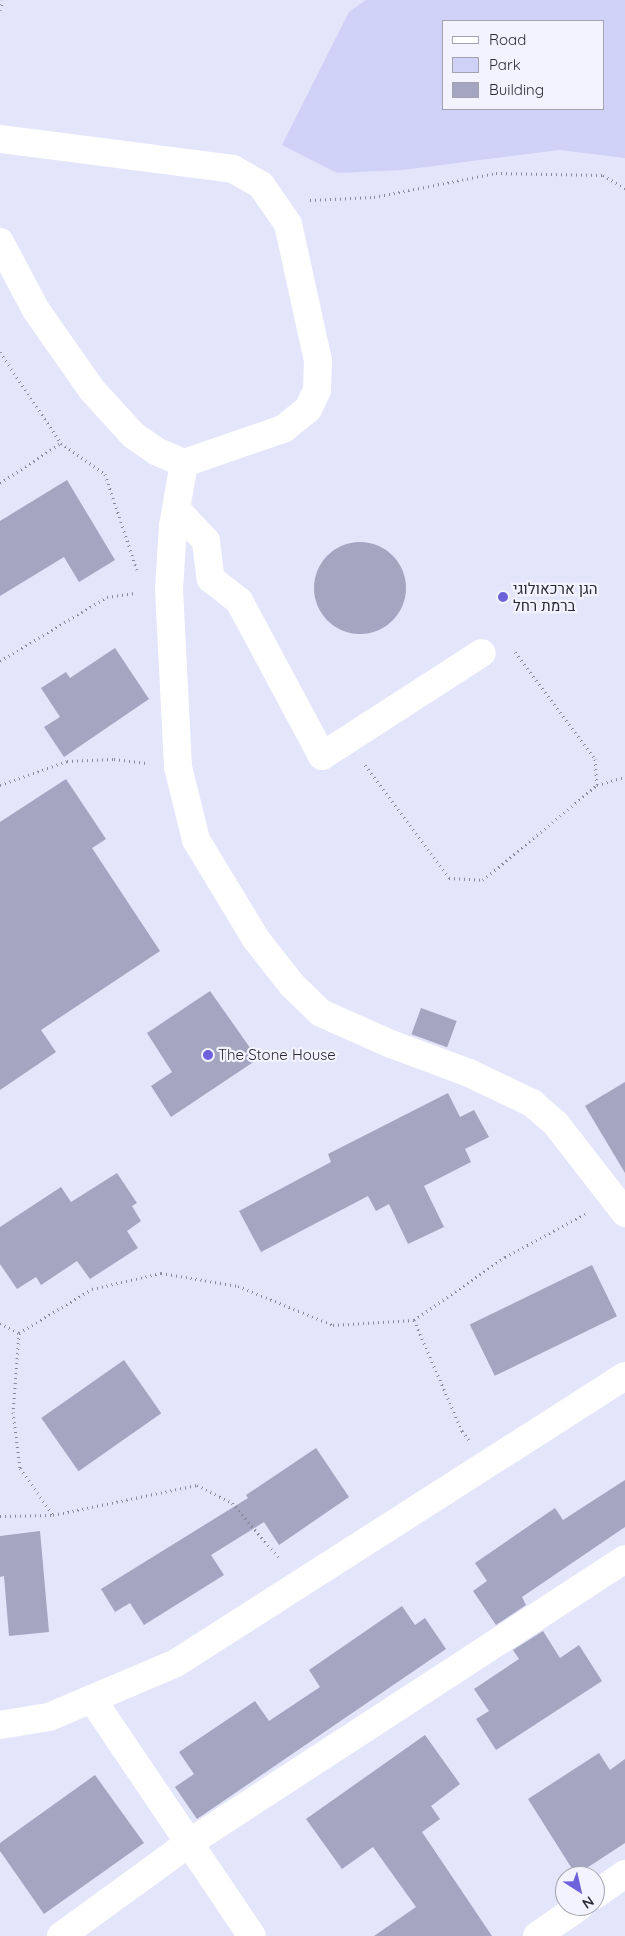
<!DOCTYPE html>
<meta charset="utf-8">
<style>
body{margin:0}
#map{position:relative;width:625px;height:1936px;overflow:hidden;background:#e3e5fb;font-family:Quicksand,Heebo,sans-serif}
div>[style]{position:absolute}
.green>*{inset:0;background:#cfd1f7}
.building>*{inset:0;background:#a4a5c0;transform-origin:0 0}
.round{border-radius:50%}
.path>*{height:3px;margin-top:-1.5px;transform-origin:0;background:repeating-linear-gradient(90deg,#88899a 0 1px,transparent 0 5px)}
.minor>*{height:28px;margin:-14px;padding:0 14px;transform-origin:14px;border-radius:14px;background:#fff}
.dots>*{width:14px;height:14px;translate:-50% -50%;box-sizing:border-box;border:2px solid #f2f3fe;border-radius:50%}
span{translate:-50% -50%;white-space:nowrap;text-align:center;line-height:1.15;-webkit-text-stroke:4.5px #f2f3fe;paint-order:stroke}
.poi-label{font-size:15px;color:#292a35}
.left{translate:0 -50%;text-align:left}
.legend{position:absolute;left:442px;top:20px;width:162px;height:90px;box-sizing:border-box;background:#f2f3fe;border:1px solid #a2a3ae;margin:0;padding:6px 9px;list-style:none;font-size:15px;color:#292a35}
.legend li{display:flex;align-items:center;gap:10px;height:25px}
.legend b{width:25px;border:1px solid #a2a3ae}
.north{position:absolute;left:555px;top:1866px;width:50px;height:50px;box-sizing:border-box;background:#f2f3fe;border:1px solid #a2a3ae;border-radius:50%;rotate:145deg;font-size:14px;font-weight:700;line-height:20px;text-align:center;color:#292a35}
.north::after{content:'';display:block;margin:auto;width:18px;height:22px;background:#6d62dc;clip-path:polygon(50% 0,100% 100%,50% 72%,0 100%)}
</style>
<div id="map">
<div class="green">
<div style="clip-path:polygon(evenodd,366px 0,625px 0,625px 158px,559px 150px,402px 170px,337px 173px,282px 145px,349px 12px,366px 0,444px 21px,604px 21px,604px 109px,444px 109px,444px 21px)"></div>
</div>
<div class="building">
<div style="clip-path:polygon(67px 480px,115px 560px,79px 582px,64px 557px,0 596px,0 521px)"></div>
<div class="round" style="left:314px;top:542px;width:92px;height:92px"></div>
<div style="clip-path:polygon(115px 648px,149px 699px,64px 757px,44px 727px,60px 717px,41px 688px,66px 672px,70px 678px)"></div>
<div style="clip-path:polygon(66px 779px,106px 839px,92px 848px,160px 951px,41px 1030px,56px 1052px,0 1090px,0 822px)"></div>
<div style="clip-path:polygon(210px 991px,258px 1059px,171px 1117px,151px 1086px,172px 1072px,147px 1033px)"></div>
<div style="left:421px;top:1008px;width:38px;height:28px;rotate:20deg"></div>
<div style="clip-path:polygon(625px 1082px,625px 1173px,585px 1106px)"></div>
<div style="clip-path:polygon(448px 1093px,460px 1117px,474px 1110px,489px 1137px,465px 1149px,471px 1162px,424px 1186px,444px 1227px,408px 1244px,389px 1204px,376px 1211px,368px 1196px,261px 1252px,239px 1211px,331px 1162px,328px 1154px)"></div>
<div style="clip-path:polygon(117px 1173px,137px 1203px,132px 1206px,141px 1221px,127px 1231px,138px 1248px,90px 1279px,77px 1261px,41px 1285px,36px 1277px,17px 1289px,0 1264px,0 1227px,61px 1187px,71px 1202px)"></div>
<div style="left:592px;top:1265px;width:57px;height:136px;rotate:64deg"></div>
<div style="left:124px;top:1360px;width:65px;height:101px;rotate:55deg"></div>
<div style="clip-path:polygon(316px 1448px,349px 1497px,279px 1545px,264px 1522px,211px 1555px,224px 1575px,144px 1625px,130px 1603px,115px 1612px,101px 1589px,248px 1498px,246px 1495px)"></div>
<div style="clip-path:polygon(625px 1480px,625px 1527px,522px 1597px,526px 1605px,496px 1625px,473px 1591px,487px 1581px,475px 1563px,555px 1508px,563px 1520px)"></div>
<div style="clip-path:polygon(40px 1531px,49px 1632px,9px 1636px,4px 1576px,0 1577px,0 1536px)"></div>
<div style="clip-path:polygon(402px 1606px,415px 1625px,425px 1618px,446px 1649px,197px 1819px,175px 1787px,194px 1774px,179px 1752px,255px 1701px,269px 1721px,320px 1687px,309px 1670px)"></div>
<div style="clip-path:polygon(543px 1631px,560px 1658px,579px 1645px,602px 1681px,496px 1750px,476px 1719px,489px 1711px,474px 1689px,519px 1659px,513px 1650px)"></div>
<div style="clip-path:polygon(425px 1735px,460px 1784px,431px 1806px,440px 1819px,422px 1832px,492px 1936px,374px 1936px,416px 1907px,373px 1847px,342px 1869px,306px 1819px)"></div>
<div style="clip-path:polygon(599px 1753px,610px 1770px,625px 1759px,625px 1843px,576px 1875px,528px 1799px)"></div>
<div style="clip-path:polygon(95px 1775px,144px 1843px,44px 1914px,0 1851px,0 1843px)"></div>
</div>
<div class="path">
<div style="left:0;top:10px;width:10px;rotate:-73deg"></div>
<div style="left:310px;top:200px;width:64px;rotate:-2.7deg"></div>
<div style="left:374px;top:197px;width:124px;rotate:-11.1deg"></div>
<div style="left:496px;top:173px;width:107px;rotate:1.1deg"></div>
<div style="left:603px;top:175px;width:26px;rotate:31deg"></div>
<div style="left:0;top:352px;width:110px;rotate:56.2deg"></div>
<div style="left:61px;top:443px;width:54px;rotate:35.2deg"></div>
<div style="left:105px;top:474px;width:101px;rotate:71.6deg"></div>
<div style="left:0;top:483px;width:73px;rotate:-33.3deg"></div>
<div style="left:515px;top:652px;width:134px;rotate:53.2deg"></div>
<div style="left:595px;top:759px;width:26px;rotate:86deg"></div>
<div style="left:0;top:661px;width:125px;rotate:-30.9deg"></div>
<div style="left:107px;top:597px;width:30px;rotate:-8deg"></div>
<div style="left:365px;top:765px;width:141px;rotate:53.4deg"></div>
<div style="left:449px;top:878px;width:34px;rotate:3deg"></div>
<div style="left:483px;top:880px;width:148px;rotate:-39.8deg"></div>
<div style="left:597px;top:785px;width:29px;rotate:-16deg"></div>
<div style="left:0;top:785px;width:71px;rotate:-19.7deg"></div>
<div style="left:67px;top:761px;width:47px;rotate:-2.4deg"></div>
<div style="left:114px;top:759px;width:33px;rotate:7deg"></div>
<div style="left:414px;top:1320px;width:121px;rotate:66.6deg"></div>
<div style="left:462px;top:1431px;width:11px;rotate:52deg"></div>
<div style="left:0;top:1323px;width:21px;rotate:28deg"></div>
<div style="left:19px;top:1333px;width:85px;rotate:-31.1deg"></div>
<div style="left:92px;top:1289px;width:71px;rotate:-13.1deg"></div>
<div style="left:161px;top:1273px;width:78px;rotate:9.6deg"></div>
<div style="left:238px;top:1286px;width:103px;rotate:22.3deg"></div>
<div style="left:333px;top:1325px;width:81px;rotate:-3.5deg"></div>
<div style="left:414px;top:1320px;width:111px;rotate:-34.7deg"></div>
<div style="left:505px;top:1257px;width:91px;rotate:-28.3deg"></div>
<div style="left:19px;top:1333px;width:79px;rotate:94.3deg"></div>
<div style="left:13px;top:1412px;width:56px;rotate:82.9deg"></div>
<div style="left:20px;top:1468px;width:57px;rotate:54.9deg"></div>
<div style="left:0;top:1516px;width:53px;rotate:-1.1deg"></div>
<div style="left:53px;top:1515px;width:147px;rotate:-11.8deg"></div>
<div style="left:197px;top:1485px;width:39px;rotate:27deg"></div>
<div style="left:232px;top:1503px;width:75px;rotate:49.3deg"></div>
</div>
<div class="minor">
<div style="left:0;top:139px;width:235px;rotate:7.3deg"></div>
<div style="left:233px;top:169px;width:32px;rotate:30deg"></div>
<div style="left:261px;top:185px;width:47px;rotate:55.3deg"></div>
<div style="left:288px;top:224px;width:139px;rotate:77.6deg"></div>
<div style="left:318px;top:360px;width:30px;rotate:92deg"></div>
<div style="left:317px;top:390px;width:21px;rotate:115deg"></div>
<div style="left:308px;top:409px;width:32px;rotate:141deg"></div>
<div style="left:283px;top:429px;width:105px;rotate:161deg"></div>
<div style="left:184px;top:463px;width:30px;rotate:-157deg"></div>
<div style="left:156px;top:451px;width:28px;rotate:-145deg"></div>
<div style="left:133px;top:435px;width:61px;rotate:-132.3deg"></div>
<div style="left:92px;top:390px;width:98px;rotate:-125deg"></div>
<div style="left:36px;top:310px;width:77px;rotate:-117.9deg"></div>
<div style="left:184px;top:463px;width:64px;rotate:99.9deg"></div>
<div style="left:173px;top:526px;width:63px;rotate:93.6deg"></div>
<div style="left:169px;top:589px;width:178px;rotate:87.1deg"></div>
<div style="left:178px;top:767px;width:75px;rotate:76.1deg"></div>
<div style="left:196px;top:840px;width:116px;rotate:58.8deg"></div>
<div style="left:256px;top:939px;width:58px;rotate:52deg"></div>
<div style="left:292px;top:985px;width:40px;rotate:44deg"></div>
<div style="left:321px;top:1013px;width:77px;rotate:23.9deg"></div>
<div style="left:391px;top:1044px;width:83px;rotate:20.4deg"></div>
<div style="left:469px;top:1073px;width:70px;rotate:25.5deg"></div>
<div style="left:532px;top:1103px;width:32px;rotate:41deg"></div>
<div style="left:556px;top:1124px;width:113px;rotate:52.2deg"></div>
<div style="left:176px;top:509px;width:44px;rotate:46.8deg"></div>
<div style="left:206px;top:541px;width:38px;rotate:83deg"></div>
<div style="left:211px;top:579px;width:36px;rotate:38deg"></div>
<div style="left:239px;top:601px;width:176px;rotate:61.8deg"></div>
<div style="left:322px;top:756px;width:190px;rotate:-32.8deg"></div>
<div style="left:92px;top:1699px;width:286px;rotate:56deg"></div>
<div style="left:0;top:1725px;width:50px;rotate:-9.3deg"></div>
<div style="left:49px;top:1717px;width:138px;rotate:-23deg"></div>
<div style="left:176px;top:1663px;width:533px;rotate:-32.59deg"></div>
<div style="left:595px;top:1895px;width:37px;rotate:-35deg"></div>
<div style="left:61px;top:1936px;width:158px;rotate:-36deg"></div>
<div style="left:189px;top:1843px;width:520px;rotate:-33.08deg"></div>
<div style="left:537px;top:1936px;width:52px;rotate:-34.9deg"></div>
</div>
<div class="dots">
<div style="left:503px;top:597px;background:#6d62dc"></div>
<div style="left:208px;top:1055px;background:#6d62dc"></div>
</div>
<div class="poi-label">
<span class="left" style="left:513px;top:597px">הגן ארכאולוגי<br>ברמת רחל</span>
<span class="left" style="left:218px;top:1055px">The Stone House</span>
</div>
<ul class="legend">
<li><b style="height:6px;background:#fff"></b>Road</li>
<li><b style="height:14px;background:#cfd1f7"></b>Park</li>
<li><b style="height:14px;background:#a4a5c0"></b>Building</li>
</ul>
<div class="north">N</div>
</div>
